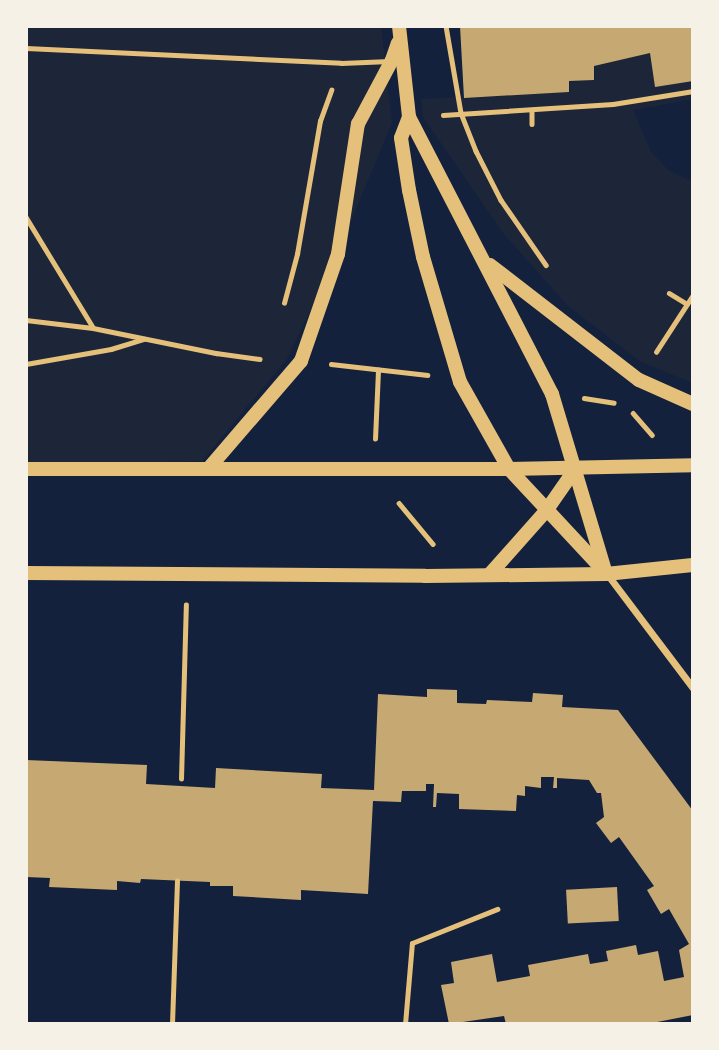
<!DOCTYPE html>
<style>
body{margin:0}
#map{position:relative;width:719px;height:1050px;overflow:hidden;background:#14213d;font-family:"Fira Sans Condensed",sans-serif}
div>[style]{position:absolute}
.green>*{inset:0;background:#1d2539}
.building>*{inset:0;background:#c6a872;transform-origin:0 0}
.path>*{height:4.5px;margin:-2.25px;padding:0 2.25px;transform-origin:2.25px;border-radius:2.25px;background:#e5c07b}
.service>*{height:5px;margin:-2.5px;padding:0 2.5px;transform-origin:2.5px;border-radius:2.5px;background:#e5c07b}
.minor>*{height:7px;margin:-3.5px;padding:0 3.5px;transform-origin:3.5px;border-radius:3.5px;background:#e5c07b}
.secondary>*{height:14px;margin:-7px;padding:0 7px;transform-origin:7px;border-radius:7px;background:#e5c07b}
span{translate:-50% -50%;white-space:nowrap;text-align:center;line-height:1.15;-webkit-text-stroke:5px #f6f1e7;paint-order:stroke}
.frame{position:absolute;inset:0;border:28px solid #f6f1e7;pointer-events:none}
</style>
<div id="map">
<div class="green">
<div style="clip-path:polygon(26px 26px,381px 26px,392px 123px,339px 250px,287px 359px,202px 461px,26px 466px)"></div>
<div style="clip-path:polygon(594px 26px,693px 26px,693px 99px,633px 110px,651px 152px,668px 170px,693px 182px,693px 383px,641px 362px,568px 306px,503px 233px,423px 117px,421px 99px,570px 92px,570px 82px,595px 80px)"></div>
</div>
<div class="building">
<div style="clip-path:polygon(460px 26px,693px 26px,693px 81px,655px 87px,650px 53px,594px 66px,594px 80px,569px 81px,569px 92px,464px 98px)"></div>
<div style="clip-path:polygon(427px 689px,457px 690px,457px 703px,486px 704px,487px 700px,532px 702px,533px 693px,563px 695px,562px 707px,618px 710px,693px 811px,693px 1015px,647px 1024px,506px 1024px,504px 1016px,449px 1024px,441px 985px,454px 983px,451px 962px,492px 954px,497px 982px,530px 976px,528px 965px,588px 954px,590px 964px,608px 961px,606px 951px,636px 945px,638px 955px,658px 951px,664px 981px,684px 977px,679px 950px,689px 944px,669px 909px,661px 914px,647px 890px,654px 886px,619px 837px,611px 843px,596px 823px,604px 817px,601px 793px,597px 793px,589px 780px,557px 778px,557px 788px,553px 788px,554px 777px,541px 777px,541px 788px,525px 786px,525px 796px,517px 795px,516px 811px,459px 809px,459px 794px,437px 793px,436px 807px,433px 807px,434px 784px,426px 784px,426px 791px,402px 791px,401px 802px,373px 801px,368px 894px,301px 890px,301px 900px,233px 896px,233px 886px,210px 886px,210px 882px,141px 879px,140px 883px,117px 881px,117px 890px,49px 887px,50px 878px,26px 877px,26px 760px,147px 765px,146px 784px,215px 788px,216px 768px,322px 774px,321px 788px,374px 790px,378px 694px,427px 697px)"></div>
<div style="left:617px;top:887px;width:34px;height:51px;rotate:87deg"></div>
</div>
<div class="path">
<div style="left:446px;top:26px;width:88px;rotate:80.2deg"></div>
<div style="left:461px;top:113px;width:41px;rotate:68.5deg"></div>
<div style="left:476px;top:151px;width:55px;rotate:63deg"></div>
<div style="left:501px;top:200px;width:79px;rotate:55.3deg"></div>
<div style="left:532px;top:110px;width:14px;rotate:90deg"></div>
<div style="left:443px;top:115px;width:170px;rotate:-3.7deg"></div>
<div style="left:613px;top:104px;width:81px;rotate:-9.2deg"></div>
<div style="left:26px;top:217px;width:129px;rotate:58.7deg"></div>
<div style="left:669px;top:293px;width:21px;rotate:31deg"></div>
<div style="left:284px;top:303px;width:51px;rotate:-75.1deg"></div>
<div style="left:297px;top:254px;width:135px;rotate:-80.2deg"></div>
<div style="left:320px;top:121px;width:33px;rotate:-70deg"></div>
<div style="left:26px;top:320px;width:67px;rotate:6.8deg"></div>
<div style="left:93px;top:328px;width:126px;rotate:11.5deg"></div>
<div style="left:216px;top:353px;width:44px;rotate:7.8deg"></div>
<div style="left:656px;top:352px;width:68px;rotate:-57deg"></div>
<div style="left:26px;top:364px;width:86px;rotate:-10deg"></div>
<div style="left:111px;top:349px;width:34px;rotate:-17deg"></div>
<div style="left:331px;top:364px;width:97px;rotate:6.5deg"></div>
<div style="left:584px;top:398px;width:30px;rotate:9deg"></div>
<div style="left:633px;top:413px;width:29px;rotate:49deg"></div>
<div style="left:375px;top:439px;width:69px;rotate:-87.5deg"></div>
<div style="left:399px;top:503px;width:53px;rotate:50.3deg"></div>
<div style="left:181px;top:779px;width:174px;rotate:-88.4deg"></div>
<div style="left:172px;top:1024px;width:143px;rotate:-88deg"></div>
</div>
<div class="service">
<div style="left:26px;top:48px;width:315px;rotate:2.7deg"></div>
<div style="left:341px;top:63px;width:49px;rotate:-2.3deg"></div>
<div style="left:405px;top:1024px;width:81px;rotate:-85.1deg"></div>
<div style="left:412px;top:943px;width:92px;rotate:-21.8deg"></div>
</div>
<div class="minor">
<div style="left:607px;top:574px;width:143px;rotate:53deg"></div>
</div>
<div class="secondary">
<div style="left:399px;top:26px;width:92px;rotate:83.7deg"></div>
<div style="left:409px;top:117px;width:312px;rotate:62.7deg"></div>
<div style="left:552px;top:394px;width:188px;rotate:73.3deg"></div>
<div style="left:409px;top:117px;width:22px;rotate:111deg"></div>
<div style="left:401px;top:138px;width:53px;rotate:81.3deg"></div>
<div style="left:409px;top:190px;width:68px;rotate:78.2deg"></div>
<div style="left:423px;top:257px;width:130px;rotate:73.5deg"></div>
<div style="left:460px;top:382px;width:100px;rotate:60.6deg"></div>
<div style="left:509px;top:469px;width:139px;rotate:47deg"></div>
<div style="left:490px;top:265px;width:188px;rotate:37.7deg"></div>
<div style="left:639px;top:380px;width:59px;rotate:24deg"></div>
<div style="left:209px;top:468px;width:141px;rotate:-49.3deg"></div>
<div style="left:301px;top:361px;width:113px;rotate:-70.9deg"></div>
<div style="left:338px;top:254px;width:132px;rotate:-81.3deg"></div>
<div style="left:358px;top:124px;width:72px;rotate:-62deg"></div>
<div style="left:392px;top:60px;width:18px;rotate:-71deg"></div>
<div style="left:26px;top:469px;width:483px"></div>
<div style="left:509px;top:469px;width:184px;rotate:-1.2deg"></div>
<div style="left:26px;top:573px;width:399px;rotate:0.4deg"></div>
<div style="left:425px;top:576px;width:181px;rotate:-0.6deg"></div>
<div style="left:606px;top:574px;width:87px;rotate:-5.9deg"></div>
<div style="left:490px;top:574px;width:84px;rotate:-48.4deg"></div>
<div style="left:546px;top:511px;width:52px;rotate:-55.1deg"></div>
</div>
<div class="frame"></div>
</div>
